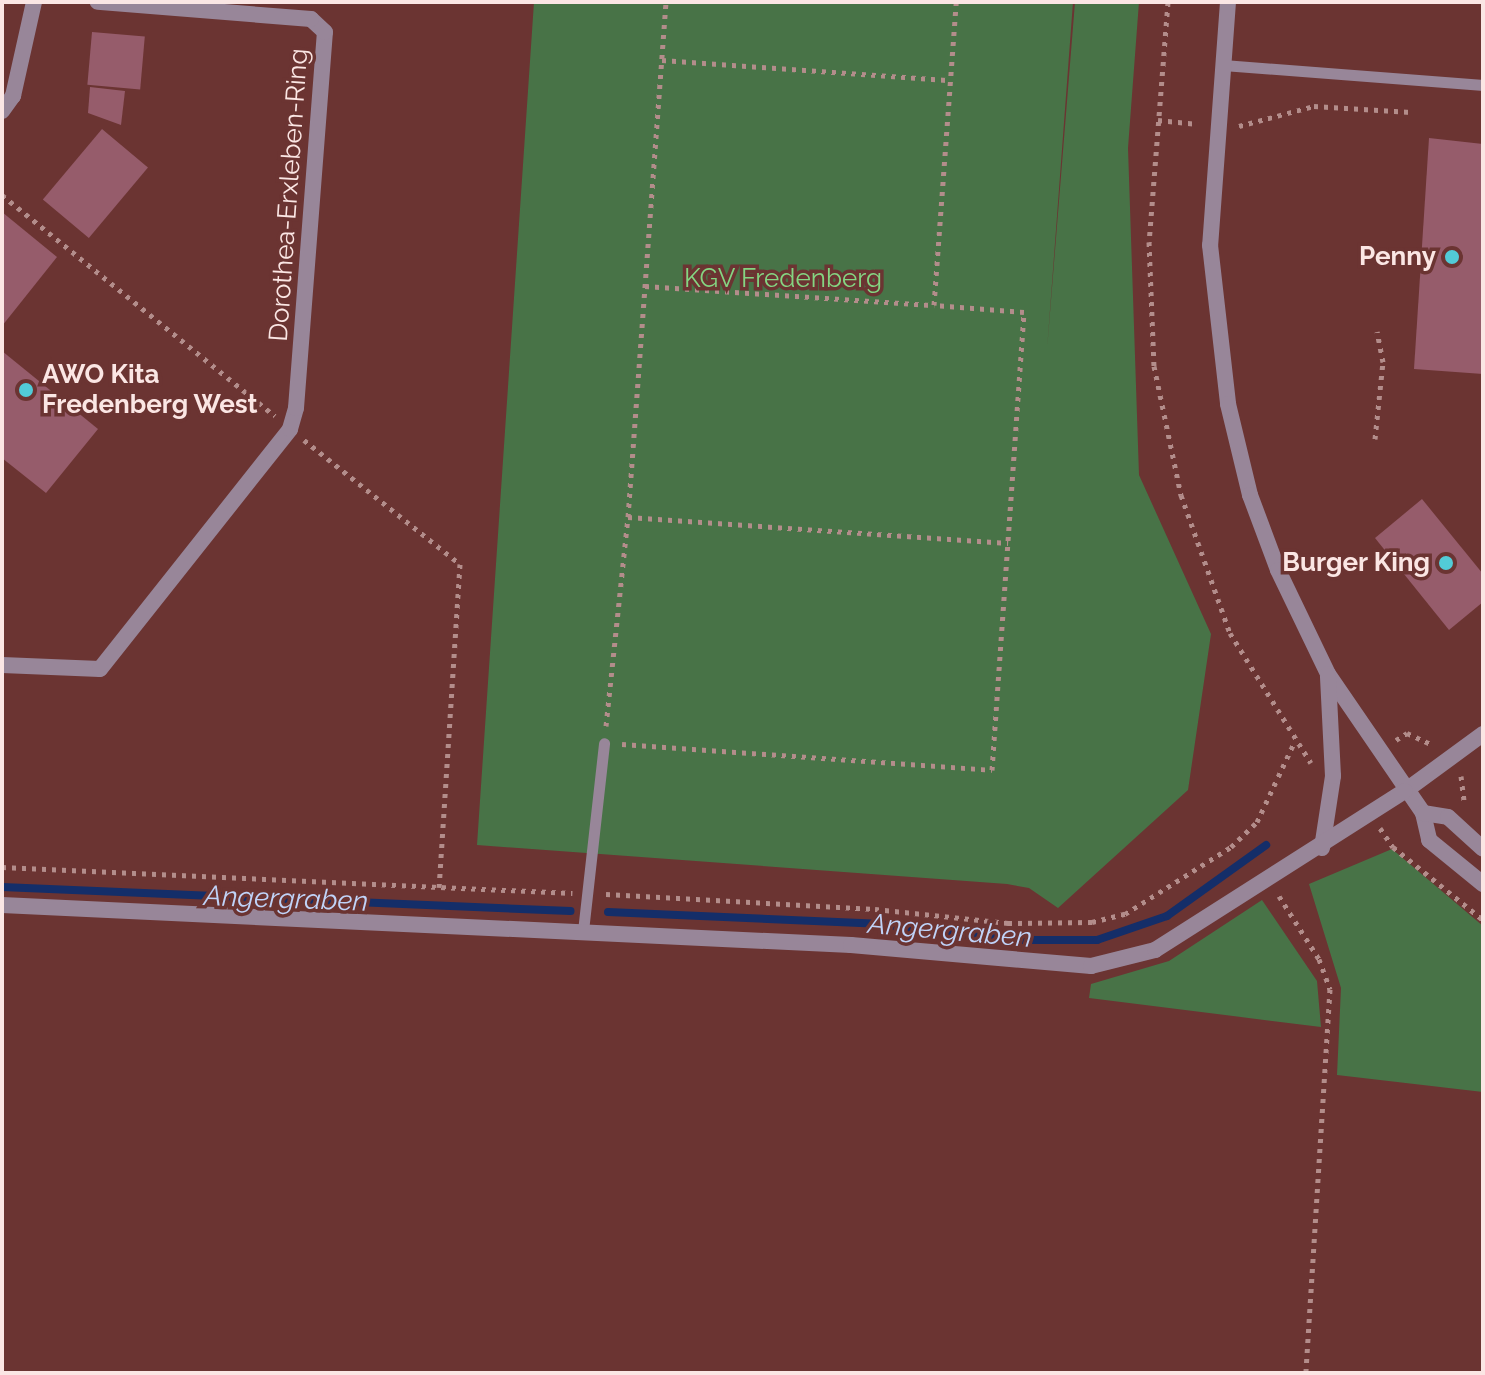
<!DOCTYPE html>
<style>
body{margin:0}
#map{position:relative;width:1485px;height:1375px;overflow:hidden;background:#6b3432;font-family:Raleway,sans-serif}
div>[style]{position:absolute}
.green>*{inset:0;background:#487347}
.stream>*{height:8px;margin:-4px;padding:0 4px;transform-origin:4px;border-radius:4px;background:#142e69}
.building>*{inset:0;background:#965c6b;transform-origin:0 0}
.path>*{height:5px;margin-top:-2.5px;transform-origin:0;background:repeating-linear-gradient(90deg,#b38d8b 0 4px,transparent 0 10px)}
.service>*{height:11px;margin:-5.5px;padding:0 5.5px;transform-origin:5.5px;border-radius:5.5px;background:#988699}
.minor>*{height:16px;margin:-8px;padding:0 8px;transform-origin:8px;border-radius:8px;background:#988699}
.tertiary>*{height:16px;margin:-8px;padding:0 8px;transform-origin:8px;border-radius:8px;background:#988699}
.dots>*{width:22px;height:22px;translate:-50% -50%;box-sizing:border-box;border:4px solid #6b3432;border-radius:50%}
span{translate:-50% -50%;white-space:nowrap;text-align:center;line-height:1.15;-webkit-text-stroke:7px #6b3432;paint-order:stroke}
.street-label{font-size:26px;color:#fbe6e4}
.poi-label{font-size:26px;color:#fbe6e4;font-weight:700}
.right{translate:-100% -50%;text-align:right}
.left{translate:0 -50%;text-align:left}
.park-label{font-size:26px;color:#84d582}
.water-label{font-size:28px;color:#c0d3f8;font-style:italic}
.frame{position:absolute;inset:0;border:4px solid #fbe6e4;pointer-events:none}
</style>
<div id="map">
<div class="green">
<div style="clip-path:polygon(534px 2px,1073px 2px,1047px 350px,1075px 2px,1139px 2px,1128px 148px,1139px 475px,1211px 634px,1188px 790px,1058px 908px,1029px 888px,1007px 884px,477px 845px)"></div>
<div style="clip-path:polygon(1392px 849px,1483px 926px,1483px 1092px,1337px 1075px,1341px 988px,1309px 884px)"></div>
<div style="clip-path:polygon(1262px 900px,1317px 981px,1321px 1027px,1089px 998px,1091px 984px,1169px 961px)"></div>
</div>
<div class="stream">
<div style="left:2px;top:887px;width:569px;rotate:2.42deg"></div>
<div style="left:608px;top:912px;width:270px;rotate:2.5deg"></div>
<div style="left:878px;top:924px;width:136px;rotate:6.8deg"></div>
<div style="left:1013px;top:940px;width:84px"></div>
<div style="left:1097px;top:940px;width:74px;rotate:-18.9deg"></div>
<div style="left:1167px;top:916px;width:122px;rotate:-35.6deg"></div>
</div>
<div class="building">
<div style="left:92px;top:32px;width:53px;height:53px;rotate:5deg"></div>
<div style="clip-path:polygon(90px 87px,125px 91px,121px 125px,88px 113px)"></div>
<div style="left:102px;top:129px;width:60px;height:92px;rotate:40deg"></div>
<div style="clip-path:polygon(1429px 138px,1483px 144px,1483px 374px,1414px 369px)"></div>
<div style="clip-path:polygon(2px 212px,57px 257px,2px 326px)"></div>
<div style="clip-path:polygon(2px 351px,98px 429px,46px 493px,2px 458px)"></div>
<div style="clip-path:polygon(1422px 499px,1483px 574px,1483px 602px,1449px 630px,1375px 538px)"></div>
</div>
<div class="path">
<div style="left:1168px;top:2px;width:241px;rotate:94.5deg"></div>
<div style="left:1149px;top:242px;width:124px;rotate:87.7deg"></div>
<div style="left:1154px;top:366px;width:132px;rotate:78.2deg"></div>
<div style="left:1181px;top:495px;width:146px;rotate:70.5deg"></div>
<div style="left:1230px;top:633px;width:153px;rotate:58.1deg"></div>
<div style="left:662px;top:60px;width:289px;rotate:4deg"></div>
<div style="left:1158px;top:120px;width:40px;rotate:5.7deg"></div>
<div style="left:1239px;top:126px;width:78px;rotate:-14.9deg"></div>
<div style="left:1314px;top:106px;width:97px;rotate:3.5deg"></div>
<div style="left:2px;top:195px;width:351px;rotate:39deg"></div>
<div style="left:645px;top:286px;width:290px;rotate:3.8deg"></div>
<div style="left:1375px;top:439px;width:77px;rotate:-84.1deg"></div>
<div style="left:1383px;top:362px;width:31px;rotate:-101deg"></div>
<div style="left:304px;top:440px;width:199px;rotate:38.5deg"></div>
<div style="left:460px;top:564px;width:324px;rotate:93.7deg"></div>
<div style="left:628px;top:517px;width:381px;rotate:3.9deg"></div>
<div style="left:606px;top:726px;width:210px;rotate:-84deg"></div>
<div style="left:628px;top:517px;width:516px;rotate:-85.78deg"></div>
<div style="left:1396px;top:740px;width:13px;rotate:-32deg"></div>
<div style="left:1407px;top:733px;width:29px;rotate:25deg"></div>
<div style="left:622px;top:744px;width:371px;rotate:4deg"></div>
<div style="left:992px;top:770px;width:459px;rotate:-86deg"></div>
<div style="left:1024px;top:312px;width:90px;rotate:-175.6deg"></div>
<div style="left:934px;top:305px;width:304px;rotate:-85.8deg"></div>
<div style="left:1461px;top:776px;width:25px;rotate:83deg"></div>
<div style="left:1380px;top:828px;width:23px;rotate:56deg"></div>
<div style="left:1393px;top:847px;width:116px;rotate:39deg"></div>
<div style="left:2px;top:867px;width:571px;rotate:2.61deg"></div>
<div style="left:606px;top:894px;width:269px;rotate:3.2deg"></div>
<div style="left:875px;top:909px;width:134px;rotate:6deg"></div>
<div style="left:1008px;top:923px;width:84px;rotate:-0.7deg"></div>
<div style="left:1092px;top:922px;width:34px;rotate:-14deg"></div>
<div style="left:1125px;top:914px;width:125px;rotate:-32.3deg"></div>
<div style="left:1231px;top:847px;width:36px;rotate:-44deg"></div>
<div style="left:1257px;top:822px;width:87px;rotate:-64.9deg"></div>
<div style="left:1279px;top:896px;width:75px;rotate:57.6deg"></div>
<div style="left:1319px;top:959px;width:32px;rotate:70deg"></div>
<div style="left:1330px;top:989px;width:385px;rotate:93.6deg"></div>
</div>
<div class="service">
<div style="left:1223px;top:65px;width:261px;rotate:4.4deg"></div>
<div style="left:583px;top:931px;width:189px;rotate:-83.6deg"></div>
</div>
<div class="minor">
<div style="left:2px;top:111px;width:19px;rotate:-54deg"></div>
<div style="left:13px;top:96px;width:96px;rotate:-77.4deg"></div>
<div style="left:2px;top:665px;width:98px;rotate:2.3deg"></div>
<div style="left:100px;top:669px;width:306px;rotate:-51.6deg"></div>
<div style="left:290px;top:429px;width:22px;rotate:-74deg"></div>
<div style="left:296px;top:408px;width:377px;rotate:-85.6deg"></div>
<div style="left:325px;top:32px;width:19px;rotate:-137deg"></div>
<div style="left:311px;top:19px;width:214px;rotate:-175.4deg"></div>
<div style="left:1405px;top:791px;width:97px;rotate:-36.2deg"></div>
</div>
<div class="tertiary">
<div style="left:1228px;top:2px;width:244px;rotate:94.2deg"></div>
<div style="left:1210px;top:245px;width:160px;rotate:83.5deg"></div>
<div style="left:1228px;top:404px;width:94px;rotate:76.4deg"></div>
<div style="left:1250px;top:495px;width:80px;rotate:69.5deg"></div>
<div style="left:1278px;top:570px;width:115px;rotate:64.3deg"></div>
<div style="left:1328px;top:674px;width:168px;rotate:55.6deg"></div>
<div style="left:1423px;top:813px;width:28px;rotate:77deg"></div>
<div style="left:1429px;top:840px;width:70px;rotate:39.2deg"></div>
<div style="left:1423px;top:813px;width:25px;rotate:9deg"></div>
<div style="left:1448px;top:817px;width:47px;rotate:42.4deg"></div>
<div style="left:1322px;top:848px;width:73px;rotate:-81.3deg"></div>
<div style="left:1333px;top:776px;width:100px;rotate:-92.9deg"></div>
<div style="left:2px;top:905px;width:850px;rotate:2.7deg"></div>
<div style="left:851px;top:945px;width:241px;rotate:5deg"></div>
<div style="left:1091px;top:966px;width:66px;rotate:-14deg"></div>
<div style="left:1155px;top:950px;width:296px;rotate:-32.5deg"></div>
</div>
<div class="dots">
<div style="left:1452px;top:257px;background:#52cbd7"></div>
<div style="left:26px;top:390px;background:#52cbd7"></div>
<div style="left:1446px;top:563px;background:#52cbd7"></div>
</div>
<div class="street-label">
<span style="left:289px;top:195px;rotate:-86deg">Dorothea-Erxleben-Ring</span>
</div>
<div class="poi-label">
<span class="right" style="left:1436px;top:257px">Penny</span>
<span class="left" style="left:42px;top:390px">AWO Kita<br>Fredenberg West</span>
<span class="right" style="left:1430px;top:563px">Burger King</span>
</div>
<div class="park-label">
<span style="left:783px;top:279px">KGV Fredenberg</span>
</div>
<div class="water-label">
<span style="left:286px;top:899px;rotate:2deg">Angergraben</span>
<span style="left:950px;top:931px;rotate:5deg">Angergraben</span>
</div>
<div class="frame"></div>
</div>
